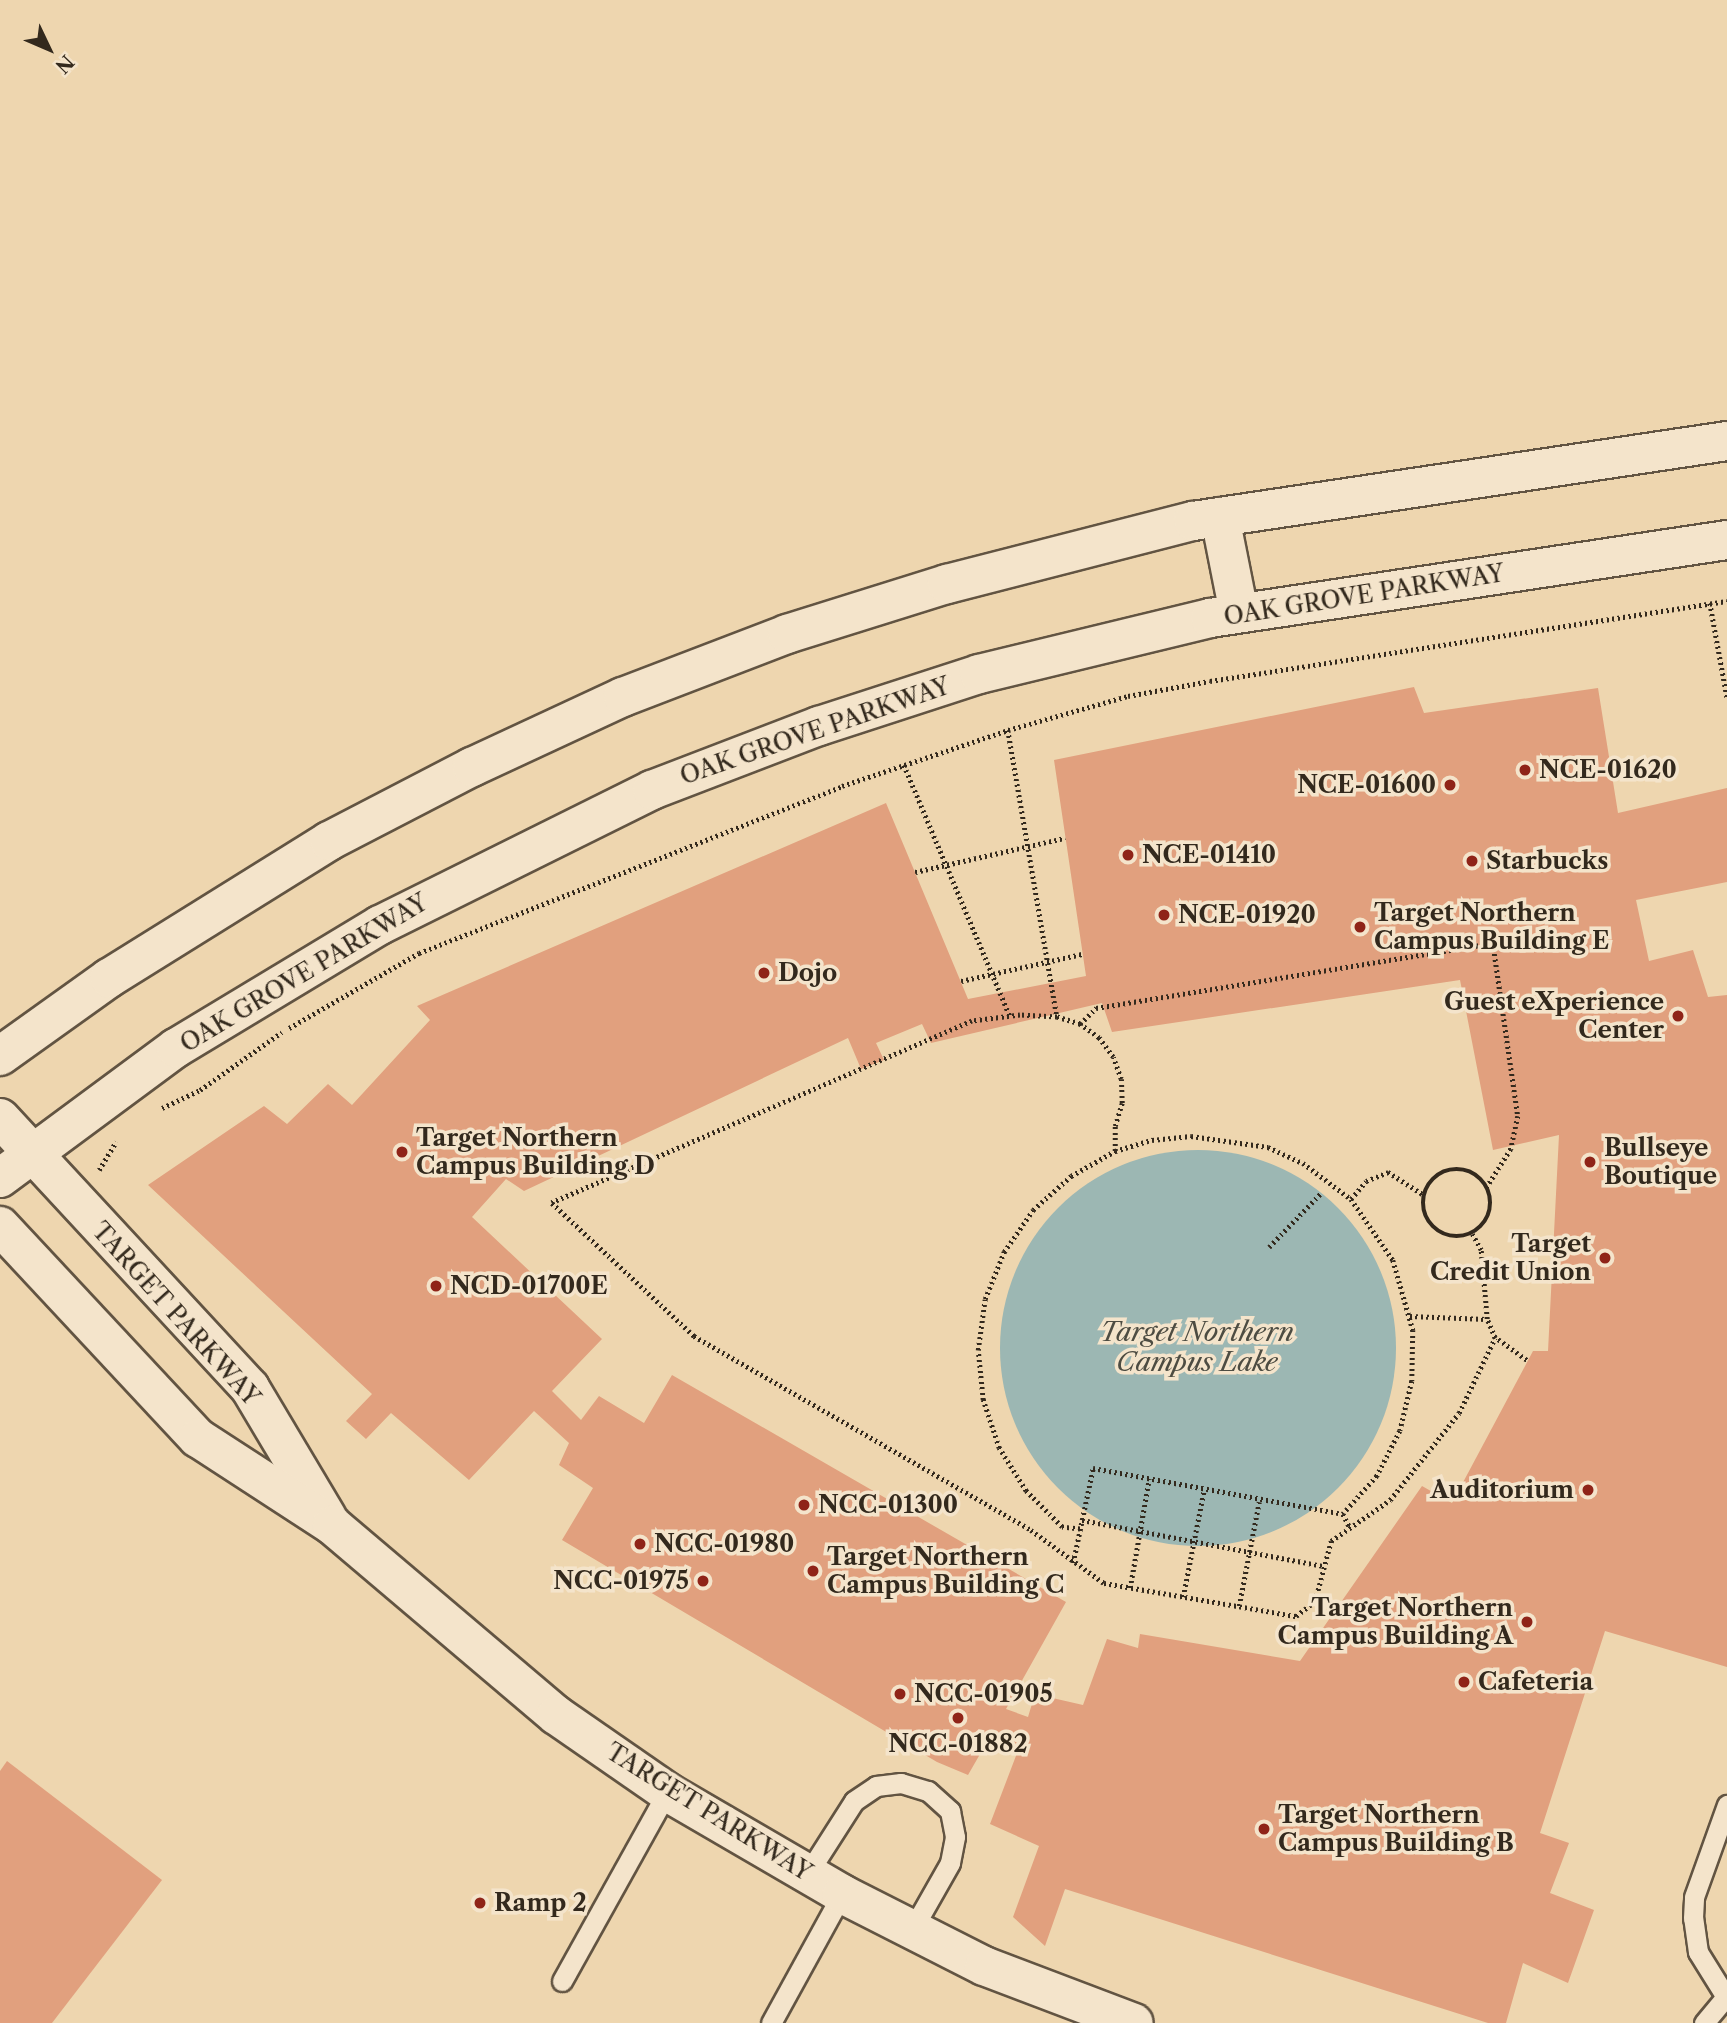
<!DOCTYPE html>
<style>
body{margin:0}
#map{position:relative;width:1727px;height:2023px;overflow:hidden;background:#eed6af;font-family:"Libre Caslon Text",serif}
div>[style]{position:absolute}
.water>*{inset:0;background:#9cb7b3}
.round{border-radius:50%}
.building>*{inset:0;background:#e1a07e}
.path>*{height:4.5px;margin-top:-2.25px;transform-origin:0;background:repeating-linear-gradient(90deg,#33291d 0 2px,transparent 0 5.5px)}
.path>.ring{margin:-2.25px;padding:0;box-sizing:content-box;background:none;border:4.5px solid #33291d;border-radius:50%}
.roads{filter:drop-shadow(2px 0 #625442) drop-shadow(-2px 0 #625442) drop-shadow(0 2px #625442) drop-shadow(0 -2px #625442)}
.service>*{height:19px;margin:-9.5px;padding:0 9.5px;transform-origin:9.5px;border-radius:9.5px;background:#f4e4cb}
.tertiary>*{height:38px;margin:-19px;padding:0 19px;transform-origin:19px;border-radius:19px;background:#f4e4cb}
.dots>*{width:19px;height:19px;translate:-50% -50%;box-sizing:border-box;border:4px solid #f4e4cb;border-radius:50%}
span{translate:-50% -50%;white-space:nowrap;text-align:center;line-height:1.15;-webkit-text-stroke:7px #f4e4cb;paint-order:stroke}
.street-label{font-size:24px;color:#33291d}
.poi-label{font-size:24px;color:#33291d;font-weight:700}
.left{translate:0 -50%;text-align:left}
.right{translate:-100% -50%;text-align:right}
.water-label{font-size:26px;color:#4d4c42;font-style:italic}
.north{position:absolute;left:14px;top:14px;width:70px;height:70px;-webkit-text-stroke:5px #f4e4cb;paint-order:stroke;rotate:134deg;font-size:19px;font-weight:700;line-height:28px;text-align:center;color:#33291d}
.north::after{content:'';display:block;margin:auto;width:24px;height:32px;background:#33291d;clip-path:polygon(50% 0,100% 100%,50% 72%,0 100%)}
</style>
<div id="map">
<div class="water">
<div class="round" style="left:1000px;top:1150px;width:396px;height:396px"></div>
</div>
<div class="building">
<div style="clip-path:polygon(evenodd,1414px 687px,1424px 713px,1598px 688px,1618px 813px,1727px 788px,1727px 882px,1636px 900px,1649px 961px,1693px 950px,1708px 997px,1727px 995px,1727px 1667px,1605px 1631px,1540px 1833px,1569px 1843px,1550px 1893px,1594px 1910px,1568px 1983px,1523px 1963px,1506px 2023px,1488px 2023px,1065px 1889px,1045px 1946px,1013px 1917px,1039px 1846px,990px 1824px,1019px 1748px,991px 1735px,968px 1775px,937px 1762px,562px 1540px,593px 1488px,559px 1465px,569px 1443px,534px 1411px,469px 1480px,391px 1413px,366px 1439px,346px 1421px,372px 1394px,148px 1185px,264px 1106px,287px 1124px,328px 1084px,352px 1105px,430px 1020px,417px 1006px,886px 803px,968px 999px,1086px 976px,1054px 760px,1414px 687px,1460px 980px,1493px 1150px,1559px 1135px,1548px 1351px,1533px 1351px,1452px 1503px,1422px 1486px,1300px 1661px,1140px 1634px,1138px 1648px,1107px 1639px,1083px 1705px,1035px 1694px,1028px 1717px,1006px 1709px,1066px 1602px,672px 1375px,644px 1423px,599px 1396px,581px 1420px,552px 1391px,602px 1339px,472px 1217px,506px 1179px,524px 1191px,848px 1038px,861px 1069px,884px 1060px,876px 1043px,922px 1024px,931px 1043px,1102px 1003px,1112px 1032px,1460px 980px)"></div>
<div style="clip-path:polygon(7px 1761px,162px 1880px,52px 2023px,0 2023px,0 1771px)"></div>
</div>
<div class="path">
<div style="left:1710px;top:603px;width:96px;rotate:79.7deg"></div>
<div style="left:1008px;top:730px;width:291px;rotate:80.3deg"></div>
<div style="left:904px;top:765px;width:272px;rotate:67.1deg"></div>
<div style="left:915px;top:872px;width:154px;rotate:-12.8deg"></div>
<div style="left:961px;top:981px;width:124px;rotate:-12.6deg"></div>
<div style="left:1080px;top:1024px;width:23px;rotate:-45deg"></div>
<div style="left:1096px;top:1008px;width:402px;rotate:-9.3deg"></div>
<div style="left:1493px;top:943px;width:175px;rotate:81.8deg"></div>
<div style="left:1518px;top:1116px;width:34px;rotate:102deg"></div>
<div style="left:1511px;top:1149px;width:45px;rotate:122.3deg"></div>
<div style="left:289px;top:1028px;width:150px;rotate:-30deg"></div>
<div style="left:419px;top:953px;width:455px;rotate:-21.5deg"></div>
<div style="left:842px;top:786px;width:175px;rotate:-18.6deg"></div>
<div style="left:1008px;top:730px;width:125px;rotate:-15.8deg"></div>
<div style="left:1128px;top:696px;width:83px;rotate:-10.4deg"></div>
<div style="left:1210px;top:681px;width:523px;rotate:-8.8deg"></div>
<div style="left:162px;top:1108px;width:42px;rotate:-25.3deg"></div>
<div style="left:200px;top:1090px;width:100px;rotate:-35.3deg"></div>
<div style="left:1115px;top:1151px;width:25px;rotate:-90deg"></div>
<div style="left:1115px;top:1126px;width:24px;rotate:-73deg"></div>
<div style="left:1122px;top:1103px;width:24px;rotate:-92deg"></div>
<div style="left:1121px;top:1079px;width:23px;rotate:-110deg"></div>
<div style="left:1113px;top:1057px;width:24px;rotate:-126deg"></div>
<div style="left:1099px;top:1038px;width:24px;rotate:-144deg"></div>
<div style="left:1080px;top:1024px;width:24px;rotate:-163deg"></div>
<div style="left:1057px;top:1017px;width:37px;rotate:-177deg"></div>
<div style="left:1020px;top:1015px;width:48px;rotate:172.9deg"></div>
<div style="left:972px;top:1021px;width:458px;rotate:156.6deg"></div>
<div style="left:552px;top:1203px;width:195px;rotate:43.1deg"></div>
<div style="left:694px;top:1336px;width:389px;rotate:29.9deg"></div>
<div style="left:1031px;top:1530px;width:90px;rotate:36deg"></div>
<div style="left:1104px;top:1583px;width:195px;rotate:9.8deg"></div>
<div style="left:1296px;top:1616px;width:24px;rotate:-38deg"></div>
<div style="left:1315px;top:1601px;width:62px;rotate:-75.1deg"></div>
<div style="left:1331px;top:1541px;width:72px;rotate:-34.8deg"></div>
<div style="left:1390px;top:1500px;width:111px;rotate:-51.6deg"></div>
<div style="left:1459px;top:1413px;width:83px;rotate:-64.4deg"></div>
<div style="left:1495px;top:1338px;width:21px;rotate:-113deg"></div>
<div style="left:1487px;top:1319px;width:69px;rotate:-95deg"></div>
<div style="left:1481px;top:1250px;width:18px;rotate:-119deg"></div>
<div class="ring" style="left:1423px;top:1169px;width:63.5px;height:63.5px"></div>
<div style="left:99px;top:1170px;width:33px;rotate:-59deg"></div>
<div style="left:1351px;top:1199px;width:23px;rotate:-50deg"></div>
<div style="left:1366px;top:1181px;width:24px;rotate:-22deg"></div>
<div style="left:1388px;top:1172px;width:43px;rotate:32.6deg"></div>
<div style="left:1269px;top:1247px;width:76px;rotate:-46.1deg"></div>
<div style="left:1410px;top:1316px;width:76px;rotate:2.3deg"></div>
<div style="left:1494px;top:1336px;width:41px;rotate:36deg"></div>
<div style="left:1343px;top:1514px;width:16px;rotate:63deg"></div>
<div style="left:1082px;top:1520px;width:245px;rotate:10.8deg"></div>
<div style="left:1080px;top:1529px;width:18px;rotate:-174deg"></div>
<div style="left:1062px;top:1527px;width:51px;rotate:-135deg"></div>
<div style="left:1026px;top:1491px;width:51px;rotate:-122.1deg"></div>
<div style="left:999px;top:1448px;width:51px;rotate:-108.4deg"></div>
<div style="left:983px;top:1400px;width:50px;rotate:-95.7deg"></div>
<div style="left:978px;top:1350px;width:51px;rotate:-82.2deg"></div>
<div style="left:985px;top:1299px;width:51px;rotate:-68deg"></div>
<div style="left:1004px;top:1252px;width:51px;rotate:-55.4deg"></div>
<div style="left:1033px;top:1210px;width:51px;rotate:-41.8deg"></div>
<div style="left:1071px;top:1176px;width:51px;rotate:-29.6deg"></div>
<div style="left:1115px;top:1151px;width:39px;rotate:-17deg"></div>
<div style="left:1152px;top:1140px;width:39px;rotate:-6deg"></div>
<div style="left:1191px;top:1136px;width:78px;rotate:8.1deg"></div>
<div style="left:1268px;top:1147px;width:38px;rotate:25deg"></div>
<div style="left:1303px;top:1163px;width:60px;rotate:36.9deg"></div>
<div style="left:1351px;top:1199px;width:74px;rotate:55.5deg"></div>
<div style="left:1393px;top:1260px;width:73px;rotate:74.1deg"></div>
<div style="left:1413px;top:1330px;width:51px;rotate:91.1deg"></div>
<div style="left:1412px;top:1381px;width:51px;rotate:103.5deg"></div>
<div style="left:1400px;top:1431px;width:51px;rotate:117.1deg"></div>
<div style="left:1377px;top:1476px;width:51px;rotate:131.8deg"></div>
<div style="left:1073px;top:1563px;width:97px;rotate:-78.1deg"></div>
<div style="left:1093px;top:1468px;width:254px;rotate:10.4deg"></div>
<div style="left:1130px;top:1588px;width:111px;rotate:-80.1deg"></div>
<div style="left:1183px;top:1597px;width:109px;rotate:-78.9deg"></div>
<div style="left:1315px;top:1601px;width:22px;rotate:36deg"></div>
<div style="left:1239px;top:1606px;width:106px;rotate:-79.1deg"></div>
</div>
<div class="roads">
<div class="service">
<div style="left:808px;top:1873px;width:85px;rotate:-57.4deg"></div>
<div style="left:854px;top:1801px;width:27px;rotate:-34deg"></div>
<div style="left:876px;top:1786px;width:25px;rotate:-7deg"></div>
<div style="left:901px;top:1783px;width:28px;rotate:17deg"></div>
<div style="left:928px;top:1791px;width:30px;rotate:42deg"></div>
<div style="left:950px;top:1811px;width:26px;rotate:79deg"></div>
<div style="left:955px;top:1837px;width:26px;rotate:101deg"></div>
<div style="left:950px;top:1863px;width:77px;rotate:119.6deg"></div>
<div style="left:562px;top:1981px;width:216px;rotate:-60.9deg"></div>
<div style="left:1726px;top:1997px;width:53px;rotate:-121.9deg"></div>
<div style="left:1698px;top:1952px;width:34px;rotate:-98deg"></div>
<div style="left:1693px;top:1918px;width:21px;rotate:-87deg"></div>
<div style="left:1694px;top:1897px;width:98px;rotate:-70.3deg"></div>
<div style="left:771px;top:2023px;width:147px;rotate:-61.2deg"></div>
<div style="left:1704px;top:2023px;width:35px;rotate:-50deg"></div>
</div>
<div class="tertiary">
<div style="left:1220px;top:517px;width:98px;rotate:78.8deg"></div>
<div style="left:0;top:1056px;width:134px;rotate:-35.6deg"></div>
<div style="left:109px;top:978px;width:259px;rotate:-31.9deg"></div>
<div style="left:329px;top:841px;width:161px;rotate:-27.4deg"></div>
<div style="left:472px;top:767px;width:166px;rotate:-24.9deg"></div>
<div style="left:623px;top:697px;width:176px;rotate:-21deg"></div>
<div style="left:787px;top:634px;width:168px;rotate:-17.4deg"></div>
<div style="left:947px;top:584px;width:254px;rotate:-14.4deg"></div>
<div style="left:1193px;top:521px;width:540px;rotate:-8.52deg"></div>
<div style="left:0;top:1118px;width:368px;rotate:47.2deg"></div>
<div style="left:250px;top:1388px;width:150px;rotate:59.2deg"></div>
<div style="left:0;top:1178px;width:219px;rotate:-36.5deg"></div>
<div style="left:176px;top:1048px;width:238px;rotate:-31.1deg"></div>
<div style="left:380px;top:925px;width:304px;rotate:-26.4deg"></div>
<div style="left:652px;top:790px;width:179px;rotate:-21deg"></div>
<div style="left:819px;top:726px;width:168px;rotate:-18deg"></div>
<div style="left:979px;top:674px;width:238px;rotate:-13.6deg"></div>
<div style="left:1210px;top:618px;width:523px;rotate:-8.58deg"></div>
<div style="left:0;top:1226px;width:290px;rotate:47deg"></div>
<div style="left:198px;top:1438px;width:160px;rotate:33deg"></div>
<div style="left:332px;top:1525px;width:294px;rotate:40.3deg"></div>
<div style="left:556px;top:1715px;width:135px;rotate:34.7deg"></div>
<div style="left:667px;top:1792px;width:203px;rotate:30.2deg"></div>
<div style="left:842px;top:1894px;width:159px;rotate:26.9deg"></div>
<div style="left:984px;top:1966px;width:160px;rotate:20.8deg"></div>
</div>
</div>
<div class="dots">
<div style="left:1525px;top:770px;background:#8f2418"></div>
<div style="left:1450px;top:785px;background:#8f2418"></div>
<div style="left:1128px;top:855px;background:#8f2418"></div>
<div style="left:1472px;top:861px;background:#8f2418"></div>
<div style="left:1164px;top:915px;background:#8f2418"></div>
<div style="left:1360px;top:927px;background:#8f2418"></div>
<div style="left:764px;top:973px;background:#8f2418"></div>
<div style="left:1678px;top:1016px;background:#8f2418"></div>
<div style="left:402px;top:1152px;background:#8f2418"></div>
<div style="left:1590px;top:1162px;background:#8f2418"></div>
<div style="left:1605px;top:1258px;background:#8f2418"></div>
<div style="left:436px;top:1286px;background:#8f2418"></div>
<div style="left:1588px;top:1490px;background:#8f2418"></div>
<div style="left:804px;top:1505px;background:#8f2418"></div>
<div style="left:640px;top:1544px;background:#8f2418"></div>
<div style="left:813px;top:1571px;background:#8f2418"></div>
<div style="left:703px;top:1581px;background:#8f2418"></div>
<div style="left:1527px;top:1622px;background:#8f2418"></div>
<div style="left:1464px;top:1682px;background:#8f2418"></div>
<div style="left:900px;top:1694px;background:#8f2418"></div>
<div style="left:958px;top:1718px;background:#8f2418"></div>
<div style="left:1264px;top:1829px;background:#8f2418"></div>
<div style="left:480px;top:1903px;background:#8f2418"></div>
</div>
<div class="street-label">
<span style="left:1364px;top:595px;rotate:-9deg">OAK GROVE PARKWAY</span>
<span style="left:815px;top:731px;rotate:-19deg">OAK GROVE PARKWAY</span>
<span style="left:304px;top:973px;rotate:-31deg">OAK GROVE PARKWAY</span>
<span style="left:176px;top:1314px;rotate:48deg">TARGET PARKWAY</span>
<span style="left:709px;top:1812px;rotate:32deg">TARGET PARKWAY</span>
</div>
<div class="poi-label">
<span class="left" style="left:1539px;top:770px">NCE-01620</span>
<span class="right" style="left:1436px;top:785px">NCE-01600</span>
<span class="left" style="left:1142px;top:855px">NCE-01410</span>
<span class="left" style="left:1486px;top:861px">Starbucks</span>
<span class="left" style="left:1374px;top:927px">Target Northern<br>Campus Building E</span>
<span class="left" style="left:1178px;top:915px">NCE-01920</span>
<span class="left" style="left:778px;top:973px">Dojo</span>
<span class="right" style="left:1664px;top:1016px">Guest eXperience<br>Center</span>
<span class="left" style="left:416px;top:1152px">Target Northern<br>Campus Building D</span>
<span class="left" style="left:1604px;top:1162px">Bullseye<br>Boutique</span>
<span class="right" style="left:1591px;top:1258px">Target<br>Credit Union</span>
<span class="left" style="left:450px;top:1286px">NCD-01700E</span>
<span class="right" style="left:1574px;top:1490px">Auditorium</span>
<span class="left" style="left:818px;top:1505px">NCC-01300</span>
<span class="left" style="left:654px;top:1544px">NCC-01980</span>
<span class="left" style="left:827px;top:1571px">Target Northern<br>Campus Building C</span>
<span class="right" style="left:689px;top:1581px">NCC-01975</span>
<span class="right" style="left:1513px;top:1622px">Target Northern<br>Campus Building A</span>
<span class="left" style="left:1478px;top:1682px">Cafeteria</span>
<span class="left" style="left:914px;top:1694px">NCC-01905</span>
<span style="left:958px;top:1744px">NCC-01882</span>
<span class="left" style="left:1278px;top:1829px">Target Northern<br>Campus Building B</span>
<span class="left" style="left:494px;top:1903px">Ramp 2</span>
</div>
<div class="water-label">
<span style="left:1197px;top:1348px">Target Northern<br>Campus Lake</span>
</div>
<div class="north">N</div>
</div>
